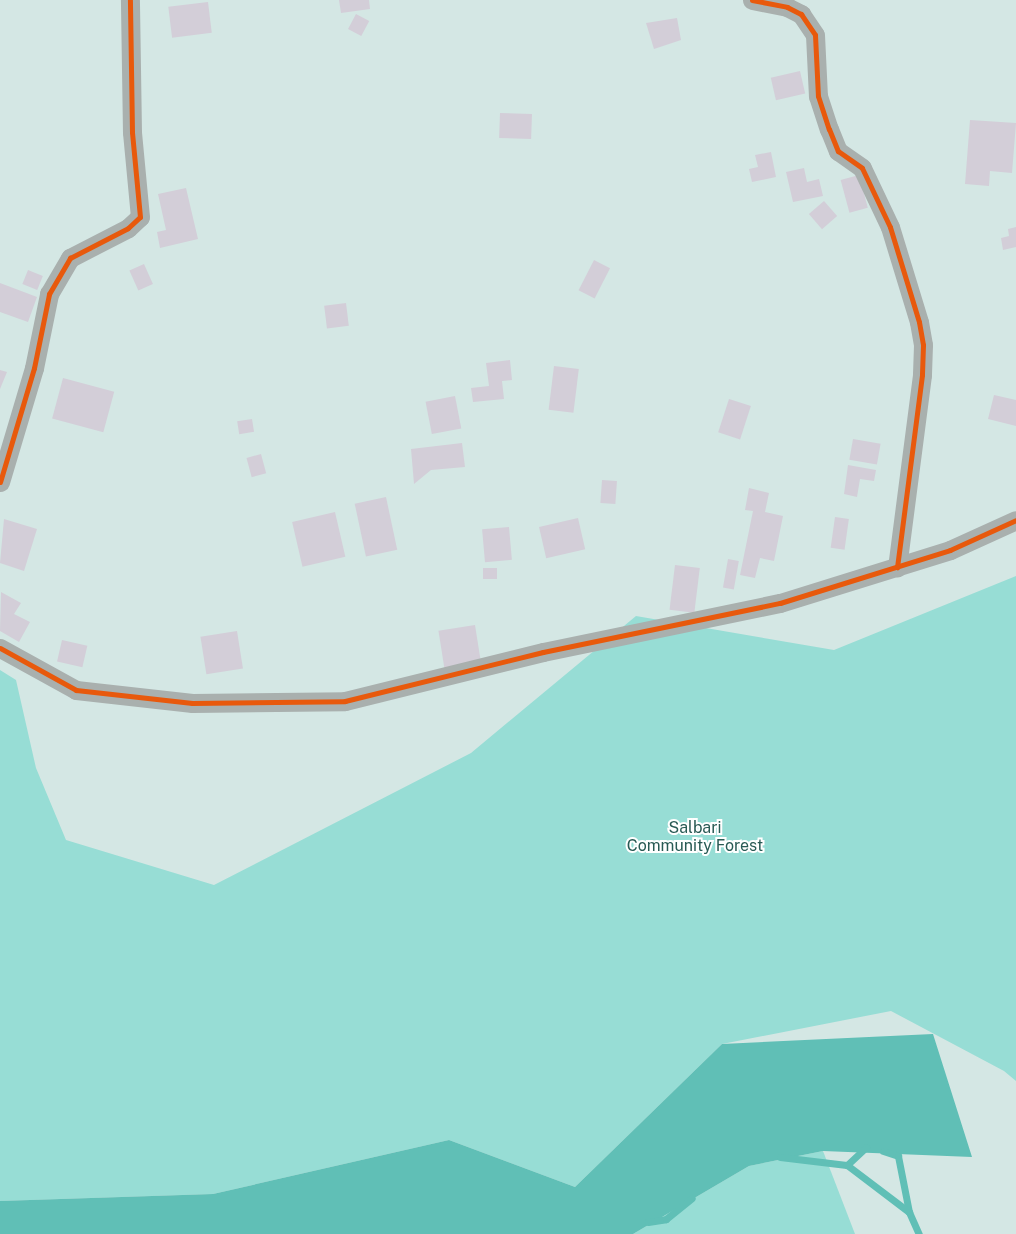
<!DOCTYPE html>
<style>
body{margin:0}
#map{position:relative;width:1016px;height:1234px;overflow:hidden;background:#d4e7e4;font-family:"Public Sans",sans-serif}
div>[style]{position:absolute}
.green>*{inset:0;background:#97ddd5}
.water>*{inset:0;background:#60bfb6}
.stream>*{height:7px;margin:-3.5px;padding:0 3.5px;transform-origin:3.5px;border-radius:3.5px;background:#60bfb6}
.building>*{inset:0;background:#d3ced8;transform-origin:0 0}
.minor>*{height:19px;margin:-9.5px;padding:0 9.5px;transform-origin:9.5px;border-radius:9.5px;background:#a9b0ae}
.cycleway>*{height:5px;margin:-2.5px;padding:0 2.5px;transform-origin:2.5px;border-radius:2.5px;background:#e8590c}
span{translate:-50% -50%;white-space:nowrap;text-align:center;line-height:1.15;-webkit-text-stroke:4px #fff;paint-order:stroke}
.park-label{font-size:16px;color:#285a54}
</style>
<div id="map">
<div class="green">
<div style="clip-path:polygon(1016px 576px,1016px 1081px,1004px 1071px,891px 1011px,722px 1044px,575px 1187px,449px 1140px,213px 1194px,0 1201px,0 670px,16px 680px,36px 768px,66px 840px,214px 885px,471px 753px,636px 616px,834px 650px)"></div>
<div style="clip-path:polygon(823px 1151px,855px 1234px,633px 1234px,749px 1166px)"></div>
</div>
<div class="water">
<div style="clip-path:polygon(933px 1034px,972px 1157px,823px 1151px,749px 1166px,633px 1234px,0 1234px,0 1201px,213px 1194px,449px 1140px,575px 1187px,722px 1044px)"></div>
</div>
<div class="stream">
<div style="left:883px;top:1151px;width:16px;rotate:18deg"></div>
<div style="left:898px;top:1156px;width:57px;rotate:78.9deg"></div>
<div style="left:909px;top:1212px;width:24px;rotate:66deg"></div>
<div style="left:780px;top:1157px;width:67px;rotate:6.8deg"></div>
<div style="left:847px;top:1165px;width:26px;rotate:-43deg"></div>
<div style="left:847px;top:1165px;width:78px;rotate:37.2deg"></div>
<div style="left:648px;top:1222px;width:18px;rotate:-9deg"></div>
<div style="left:666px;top:1219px;width:33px;rotate:-39deg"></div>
</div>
<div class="building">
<div style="clip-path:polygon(339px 0,369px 0,370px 9px,341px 13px)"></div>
<div style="left:208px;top:2px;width:31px;height:40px;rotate:83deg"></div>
<div style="left:356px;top:14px;width:15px;height:17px;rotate:28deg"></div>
<div style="clip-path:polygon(677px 18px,681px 40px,654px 49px,646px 23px)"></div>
<div style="left:800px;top:71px;width:23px;height:30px;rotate:77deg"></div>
<div style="left:500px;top:113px;width:32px;height:25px;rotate:2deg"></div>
<div style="clip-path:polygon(970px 120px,1016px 123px,1012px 173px,990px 171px,989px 186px,965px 184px)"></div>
<div style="clip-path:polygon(771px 152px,776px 177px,752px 182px,749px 169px,758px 167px,755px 155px)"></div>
<div style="clip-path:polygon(804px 168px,807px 182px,819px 179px,823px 196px,793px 202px,786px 172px)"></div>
<div style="left:859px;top:175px;width:34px;height:19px;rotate:75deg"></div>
<div style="clip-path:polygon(186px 188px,198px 239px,160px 248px,157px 232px,166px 230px,158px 194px)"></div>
<div style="left:824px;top:201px;width:20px;height:20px;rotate:49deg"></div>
<div style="clip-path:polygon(1016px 227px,1016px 247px,1003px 250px,1001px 238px,1009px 236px,1008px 229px)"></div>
<div style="left:594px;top:260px;width:18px;height:34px;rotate:27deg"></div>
<div style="left:144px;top:264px;width:22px;height:16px;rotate:66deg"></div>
<div style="left:28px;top:270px;width:16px;height:15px;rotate:22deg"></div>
<div style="clip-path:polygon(0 283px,37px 297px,28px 322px,0 312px)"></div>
<div style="left:346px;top:303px;width:23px;height:22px;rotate:83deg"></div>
<div style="clip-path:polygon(510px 360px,512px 380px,502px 381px,504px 399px,473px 402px,471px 388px,489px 386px,486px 363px)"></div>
<div style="left:554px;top:366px;width:25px;height:44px;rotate:7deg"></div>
<div style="clip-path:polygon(0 370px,7px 372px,0 389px)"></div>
<div style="left:63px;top:378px;width:53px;height:42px;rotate:15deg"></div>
<div style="clip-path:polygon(994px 395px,1016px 400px,1016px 426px,988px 419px)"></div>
<div style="left:455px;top:396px;width:33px;height:30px;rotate:79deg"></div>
<div style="left:729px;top:399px;width:23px;height:35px;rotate:18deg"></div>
<div style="left:252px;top:419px;width:13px;height:15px;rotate:81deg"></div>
<div style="left:853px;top:439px;width:28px;height:21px;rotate:10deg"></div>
<div style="clip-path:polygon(462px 443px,465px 467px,431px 470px,414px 484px,411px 449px)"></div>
<div style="left:261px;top:454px;width:20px;height:15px;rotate:75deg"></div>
<div style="clip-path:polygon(848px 465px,876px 470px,874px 481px,860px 479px,857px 497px,844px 494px)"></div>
<div style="left:602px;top:480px;width:15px;height:23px;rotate:4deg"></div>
<div style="clip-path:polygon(749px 488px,769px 493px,765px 512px,783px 516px,774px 561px,760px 558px,755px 578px,740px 575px,753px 511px,745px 510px)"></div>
<div style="left:386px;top:497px;width:54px;height:32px;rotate:78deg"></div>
<div style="left:335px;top:512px;width:46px;height:44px;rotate:77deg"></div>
<div style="left:835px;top:517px;width:14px;height:31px;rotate:8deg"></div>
<div style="left:578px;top:518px;width:32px;height:40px;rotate:77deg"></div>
<div style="clip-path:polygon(4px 519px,37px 529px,24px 571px,0 563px)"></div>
<div style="left:509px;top:527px;width:33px;height:27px;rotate:85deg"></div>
<div style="left:728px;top:559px;width:11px;height:29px;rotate:10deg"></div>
<div style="left:675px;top:565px;width:25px;height:45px;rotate:7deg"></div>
<div style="left:497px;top:568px;width:11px;height:14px;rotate:90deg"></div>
<div style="clip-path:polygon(1px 592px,21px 603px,14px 614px,30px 622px,19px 642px,0 631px)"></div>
<div style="left:475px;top:625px;width:38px;height:37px;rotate:81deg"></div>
<div style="left:237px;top:631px;width:38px;height:37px;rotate:81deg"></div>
<div style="left:62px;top:640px;width:26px;height:22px;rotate:13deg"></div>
</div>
<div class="minor">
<div style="left:752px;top:0;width:36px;rotate:11deg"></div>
<div style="left:787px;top:7px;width:16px;rotate:27deg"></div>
<div style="left:801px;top:14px;width:25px;rotate:56deg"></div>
<div style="left:815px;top:35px;width:61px;rotate:87.2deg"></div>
<div style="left:818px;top:96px;width:35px;rotate:72deg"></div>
<div style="left:829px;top:129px;width:24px;rotate:68deg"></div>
<div style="left:838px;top:151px;width:29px;rotate:35deg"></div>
<div style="left:862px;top:168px;width:65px;rotate:64.6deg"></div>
<div style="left:890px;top:227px;width:99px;rotate:73deg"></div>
<div style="left:919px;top:322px;width:23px;rotate:80deg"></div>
<div style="left:923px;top:345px;width:30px;rotate:92deg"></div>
<div style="left:922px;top:375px;width:194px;rotate:97.4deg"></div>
<div style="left:0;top:482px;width:119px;rotate:-73.4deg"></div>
<div style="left:34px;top:368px;width:76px;rotate:-78.5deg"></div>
<div style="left:49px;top:294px;width:42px;rotate:-59.7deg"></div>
<div style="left:70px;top:258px;width:65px;rotate:-27.3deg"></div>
<div style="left:128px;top:228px;width:16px;rotate:-43deg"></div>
<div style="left:140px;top:217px;width:85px;rotate:-95.4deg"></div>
<div style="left:132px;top:132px;width:132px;rotate:-90.9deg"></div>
<div style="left:0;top:648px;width:87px;rotate:28.9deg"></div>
<div style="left:76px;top:690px;width:117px;rotate:6.4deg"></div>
<div style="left:192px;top:703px;width:153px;rotate:-0.7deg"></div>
<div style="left:345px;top:701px;width:204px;rotate:-13.9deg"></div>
<div style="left:543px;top:652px;width:242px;rotate:-11.7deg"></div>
<div style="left:780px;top:603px;width:178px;rotate:-17.3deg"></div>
<div style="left:950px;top:550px;width:72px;rotate:-24.4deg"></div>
</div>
<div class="cycleway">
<div style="left:752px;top:0;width:36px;rotate:11deg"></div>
<div style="left:787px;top:7px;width:16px;rotate:27deg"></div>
<div style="left:801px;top:14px;width:25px;rotate:56deg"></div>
<div style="left:815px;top:35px;width:61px;rotate:87.2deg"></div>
<div style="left:818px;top:96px;width:35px;rotate:72deg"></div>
<div style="left:829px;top:129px;width:24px;rotate:68deg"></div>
<div style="left:838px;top:151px;width:29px;rotate:35deg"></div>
<div style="left:862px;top:168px;width:65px;rotate:64.6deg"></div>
<div style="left:890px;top:227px;width:99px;rotate:73deg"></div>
<div style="left:919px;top:322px;width:23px;rotate:80deg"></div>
<div style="left:923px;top:345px;width:30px;rotate:92deg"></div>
<div style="left:922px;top:375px;width:194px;rotate:97.4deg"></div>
<div style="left:0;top:482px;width:119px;rotate:-73.4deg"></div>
<div style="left:34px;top:368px;width:76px;rotate:-78.5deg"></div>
<div style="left:49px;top:294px;width:42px;rotate:-59.7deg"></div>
<div style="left:70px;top:258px;width:65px;rotate:-27.3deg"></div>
<div style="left:128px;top:228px;width:16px;rotate:-43deg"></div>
<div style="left:140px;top:217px;width:85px;rotate:-95.4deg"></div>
<div style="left:132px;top:132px;width:132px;rotate:-90.9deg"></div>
<div style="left:0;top:648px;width:87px;rotate:28.9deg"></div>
<div style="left:76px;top:690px;width:117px;rotate:6.4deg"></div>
<div style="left:192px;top:703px;width:153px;rotate:-0.7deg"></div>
<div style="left:345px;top:701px;width:204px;rotate:-13.9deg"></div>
<div style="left:543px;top:652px;width:242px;rotate:-11.7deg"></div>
<div style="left:780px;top:603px;width:178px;rotate:-17.3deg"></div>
<div style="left:950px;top:550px;width:72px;rotate:-24.4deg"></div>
</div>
<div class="park-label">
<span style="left:695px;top:837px">Salbari<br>Community Forest</span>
</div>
</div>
